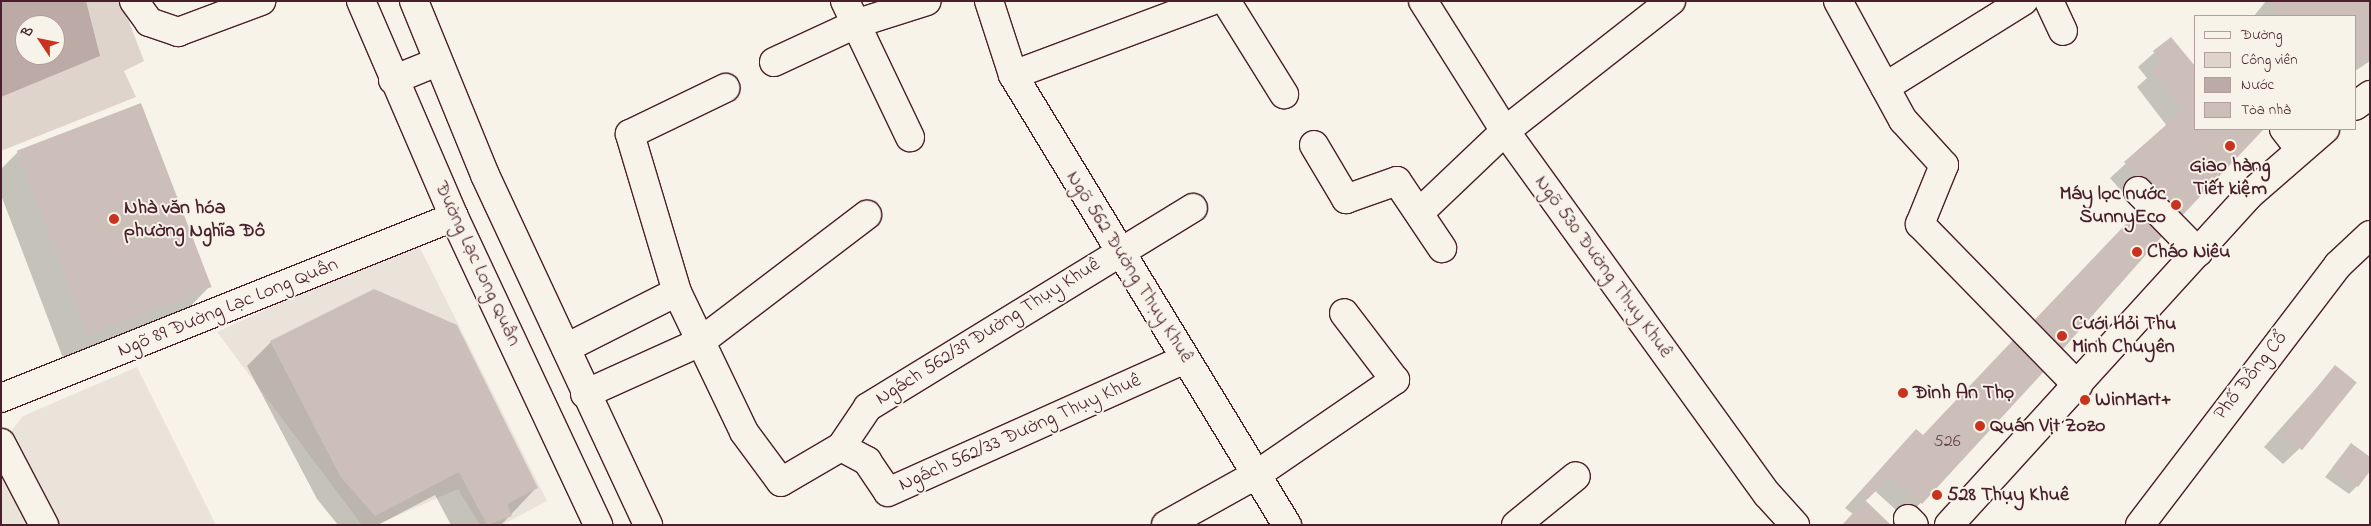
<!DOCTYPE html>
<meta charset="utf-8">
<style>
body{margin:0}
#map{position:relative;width:2371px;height:526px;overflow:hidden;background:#f7f3e8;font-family:"Indie Flower",sans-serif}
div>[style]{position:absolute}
.built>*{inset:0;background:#eae3da}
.green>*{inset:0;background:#ded4cc}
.water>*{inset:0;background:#bcaaa7}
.shadow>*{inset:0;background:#0003}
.building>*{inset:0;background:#ccbfb9;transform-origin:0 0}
.roads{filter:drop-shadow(1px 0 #4a1f2b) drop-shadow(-1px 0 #4a1f2b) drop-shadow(0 1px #4a1f2b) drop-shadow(0 -1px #4a1f2b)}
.minor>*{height:28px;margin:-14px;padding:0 14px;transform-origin:14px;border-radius:14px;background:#f7f3e8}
.major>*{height:28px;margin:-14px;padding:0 14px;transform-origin:14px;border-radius:14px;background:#f7f3e8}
.dots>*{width:14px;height:14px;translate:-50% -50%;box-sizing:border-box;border:2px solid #f7f3e8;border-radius:50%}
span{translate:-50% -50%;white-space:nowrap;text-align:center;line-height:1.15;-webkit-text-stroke:4px #f7f3e8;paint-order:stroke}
.number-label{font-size:18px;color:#6a474e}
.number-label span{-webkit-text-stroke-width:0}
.poi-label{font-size:20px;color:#4a1f2b;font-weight:700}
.right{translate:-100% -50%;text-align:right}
.left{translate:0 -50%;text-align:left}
.street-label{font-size:20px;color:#4a1f2b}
.frame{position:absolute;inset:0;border:2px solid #4a1f2b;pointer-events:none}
.legend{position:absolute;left:2194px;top:15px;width:162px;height:115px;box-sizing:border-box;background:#f7f3e8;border:1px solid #b29e9c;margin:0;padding:6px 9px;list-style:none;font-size:15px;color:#4a1f2b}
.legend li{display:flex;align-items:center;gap:10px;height:25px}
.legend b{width:25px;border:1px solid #b29e9c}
.north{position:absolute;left:15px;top:15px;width:50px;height:50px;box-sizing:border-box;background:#f7f3e8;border:1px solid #b29e9c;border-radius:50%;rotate:304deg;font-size:14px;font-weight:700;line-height:20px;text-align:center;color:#4a1f2b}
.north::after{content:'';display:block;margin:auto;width:18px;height:22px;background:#c8321e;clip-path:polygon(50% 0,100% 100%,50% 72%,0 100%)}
</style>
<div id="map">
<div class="built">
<div style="clip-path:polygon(416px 240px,547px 501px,502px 525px,480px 525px,458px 489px,376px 525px,362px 525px,217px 332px)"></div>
<div style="clip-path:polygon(137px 367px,216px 525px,1px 525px,1px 438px,5px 439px,23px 416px)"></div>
</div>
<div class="green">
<div style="clip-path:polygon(evenodd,1px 1px,121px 1px,144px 61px,124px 71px,136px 97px,1px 151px,1px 1px,25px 25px,55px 25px,55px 55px,25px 55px,25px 25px)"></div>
</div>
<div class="water">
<div style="clip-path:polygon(evenodd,1px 1px,86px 1px,100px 56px,1px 97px,1px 1px,25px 25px,55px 25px,55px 55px,25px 55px,25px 25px)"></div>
</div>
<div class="shadow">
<div style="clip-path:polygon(2266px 1px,2370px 1px,2370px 61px,2355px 71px,2355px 16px,2254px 16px)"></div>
<div style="clip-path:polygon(2171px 38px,2195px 129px,2264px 129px,2244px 145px,1906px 519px,1875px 491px,1853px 514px,1845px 508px,1901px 446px,1916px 430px,1923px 437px,2139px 211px,2110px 178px,2167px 126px,2137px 87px,2147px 78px,2138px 67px)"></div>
<div style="clip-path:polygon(18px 152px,209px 287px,186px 311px,63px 358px,1px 195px,1px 169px)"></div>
<div style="clip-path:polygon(271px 342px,536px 488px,501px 525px,451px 525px,435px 495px,378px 525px,338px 525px,317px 499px,247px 366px)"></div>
<div style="clip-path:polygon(2336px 366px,2299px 449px,2283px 464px,2264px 447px)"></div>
<div style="clip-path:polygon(2351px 445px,2357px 486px,2349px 494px,2325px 477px)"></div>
</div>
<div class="building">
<div style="clip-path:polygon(2270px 1px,2370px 1px,2370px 54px,2355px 64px,2355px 16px,2278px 16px)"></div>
<div style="clip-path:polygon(2171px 37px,2195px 66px,2195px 129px,2264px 129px,2177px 221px,2124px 162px,2182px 111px,2152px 71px,2162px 63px,2153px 51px)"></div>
<div style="left:141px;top:103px;width:197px;height:133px;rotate:69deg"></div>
<div style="clip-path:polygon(2141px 208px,2165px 233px,2056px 357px,2026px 329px)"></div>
<div style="clip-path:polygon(374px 289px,457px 325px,538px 488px,507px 504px,512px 516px,487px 525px,459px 472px,375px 516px,340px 476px,270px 341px)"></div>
<div style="clip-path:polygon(2016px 337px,2048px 367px,1922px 504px,1890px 476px,1868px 499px,1860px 492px,1916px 429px,1923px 435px)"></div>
<div style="left:2335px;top:365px;width:28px;height:87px;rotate:39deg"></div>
<div style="clip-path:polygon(2351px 443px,2370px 457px,2370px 471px,2358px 487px,2332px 468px)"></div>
<div style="clip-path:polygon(1865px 500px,1891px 525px,1842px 525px)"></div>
</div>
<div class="roads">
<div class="minor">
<div style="left:134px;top:1px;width:26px;rotate:54deg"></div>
<div style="left:149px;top:22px;width:31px;rotate:19deg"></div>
<div style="left:178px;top:32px;width:89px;rotate:-20.5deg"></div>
<div style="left:845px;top:1px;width:151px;rotate:64.5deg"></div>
<div style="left:989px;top:1px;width:78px;rotate:72deg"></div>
<div style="left:1013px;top:75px;width:527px;rotate:58.66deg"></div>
<div style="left:1226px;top:1px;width:110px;rotate:58.1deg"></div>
<div style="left:1423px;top:1px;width:154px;rotate:57.8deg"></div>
<div style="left:1505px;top:131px;width:448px;rotate:54.2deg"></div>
<div style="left:1767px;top:494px;width:42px;rotate:47.9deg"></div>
<div style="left:1838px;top:1px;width:136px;rotate:61.4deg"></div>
<div style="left:1903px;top:120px;width:61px;rotate:47.7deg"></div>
<div style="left:1944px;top:165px;width:64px;rotate:112.1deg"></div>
<div style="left:1920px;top:224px;width:226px;rotate:45.7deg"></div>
<div style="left:2049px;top:1px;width:33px;rotate:65deg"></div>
<div style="left:774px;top:62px;width:93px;rotate:-24.9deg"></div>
<div style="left:858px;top:23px;width:72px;rotate:-17.7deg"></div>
<div style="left:1013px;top:75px;width:211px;rotate:-20.5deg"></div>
<div style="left:1885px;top:87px;width:163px;rotate:-31.9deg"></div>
<div style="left:2284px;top:129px;width:24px;rotate:52deg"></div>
<div style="left:1314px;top:145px;width:63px;rotate:59.3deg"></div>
<div style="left:1346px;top:199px;width:54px;rotate:-19.4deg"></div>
<div style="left:1397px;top:181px;width:81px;rotate:56.1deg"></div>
<div style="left:2138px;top:191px;width:86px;rotate:45.5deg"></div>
<div style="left:1420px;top:212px;width:117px;rotate:-43.6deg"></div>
<div style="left:1505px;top:131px;width:211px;rotate:-38.1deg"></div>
<div style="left:677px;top:292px;width:155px;rotate:64.4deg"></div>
<div style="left:744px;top:432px;width:62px;rotate:53.5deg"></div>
<div style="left:781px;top:482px;width:69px;rotate:-30.3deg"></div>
<div style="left:841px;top:447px;width:48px;rotate:-56deg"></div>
<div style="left:868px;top:407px;width:381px;rotate:-31.5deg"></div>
<div style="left:566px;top:348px;width:124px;rotate:-26.8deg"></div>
<div style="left:677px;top:292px;width:165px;rotate:-106.6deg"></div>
<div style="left:630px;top:134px;width:106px;rotate:-25.8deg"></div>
<div style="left:585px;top:394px;width:126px;rotate:-24.3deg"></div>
<div style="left:700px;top:342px;width:210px;rotate:-37.3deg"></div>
<div style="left:1px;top:398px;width:488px;rotate:-21.8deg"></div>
<div style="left:1px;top:443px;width:93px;rotate:62.3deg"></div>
<div style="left:841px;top:447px;width:30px;rotate:28deg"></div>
<div style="left:867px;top:461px;width:37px;rotate:56deg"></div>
<div style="left:888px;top:492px;width:325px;rotate:-24.1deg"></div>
<div style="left:1908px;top:519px;width:8px;rotate:45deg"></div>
<div style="left:1166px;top:525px;width:107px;rotate:-29.2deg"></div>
<div style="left:1259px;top:473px;width:165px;rotate:-34.4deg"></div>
<div style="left:1395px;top:380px;width:84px;rotate:-127.3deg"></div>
<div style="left:1516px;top:525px;width:77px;rotate:-39.2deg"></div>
<div style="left:2140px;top:525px;width:327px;rotate:-52.7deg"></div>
<div style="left:2338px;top:265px;width:44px;rotate:-43.2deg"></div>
</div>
<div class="major">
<div style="left:361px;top:1px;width:235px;rotate:66.7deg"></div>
<div style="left:454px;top:217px;width:340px;rotate:64.9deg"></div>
<div style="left:414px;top:1px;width:188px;rotate:67.8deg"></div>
<div style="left:485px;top:175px;width:386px;rotate:65deg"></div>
<div style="left:393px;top:80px;width:48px;rotate:-22.2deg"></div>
<div style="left:2355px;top:106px;width:19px;rotate:-36deg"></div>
<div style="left:1949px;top:525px;width:445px;rotate:-47.7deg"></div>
<div style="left:2248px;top:196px;width:102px;rotate:-41deg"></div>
</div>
</div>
<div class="dots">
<div style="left:2230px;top:146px;background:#c8321e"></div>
<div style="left:2176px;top:205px;background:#c8321e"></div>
<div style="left:114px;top:219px;background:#c8321e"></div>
<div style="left:2137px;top:252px;background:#c8321e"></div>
<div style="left:2062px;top:336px;background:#c8321e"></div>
<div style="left:1903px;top:393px;background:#c8321e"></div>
<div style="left:2085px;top:400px;background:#c8321e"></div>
<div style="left:1980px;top:426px;background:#c8321e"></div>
<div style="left:1937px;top:495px;background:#c8321e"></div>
</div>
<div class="number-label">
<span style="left:1947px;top:442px">526</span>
</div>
<div class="poi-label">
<span style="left:2230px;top:178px">Giao hàng<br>Tiết kiệm</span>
<span class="right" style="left:2166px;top:206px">Máy lọc nước<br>SunnyEco</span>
<span class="left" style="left:124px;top:220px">Nhà văn hóa<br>phường Nghĩa Đô</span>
<span class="left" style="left:2147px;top:252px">Cháo Niêu</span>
<span class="left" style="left:2072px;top:336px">Cưới Hỏi Thu<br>Minh Chuyên</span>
<span class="left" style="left:1913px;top:393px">Đình An Thọ</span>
<span class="left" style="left:2095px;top:400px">WinMart+</span>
<span class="left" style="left:1990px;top:426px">Quán Vịt Zozo</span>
<span class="left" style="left:1947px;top:495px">528 Thụy Khuê</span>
</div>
<div class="street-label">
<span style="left:477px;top:264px;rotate:65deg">Đường Lạc Long Quân</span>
<span style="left:1129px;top:267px;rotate:58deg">Ngõ 562 Đường Thụy Khuê</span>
<span style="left:1603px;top:267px;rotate:54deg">Ngõ 530 Đường Thụy Khuê</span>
<span style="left:228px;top:308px;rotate:-22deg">Ngõ 89 Đường Lạc Long Quân</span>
<span style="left:988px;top:332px;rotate:-32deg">Ngách 562/39 Đường Thụy Khuê</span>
<span style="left:2251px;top:376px;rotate:-52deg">Phố Đồng Cổ</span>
<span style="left:1020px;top:433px;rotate:-24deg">Ngách 562/33 Đường Thụy Khuê</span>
</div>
<div class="frame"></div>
<ul class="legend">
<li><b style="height:6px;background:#f7f3e8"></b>Đường</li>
<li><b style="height:14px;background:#ded4cc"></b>Công viên</li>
<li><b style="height:14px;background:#bcaaa7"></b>Nước</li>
<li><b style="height:14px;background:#ccbfb9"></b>Tòa nhà</li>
</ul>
<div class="north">B</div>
</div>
